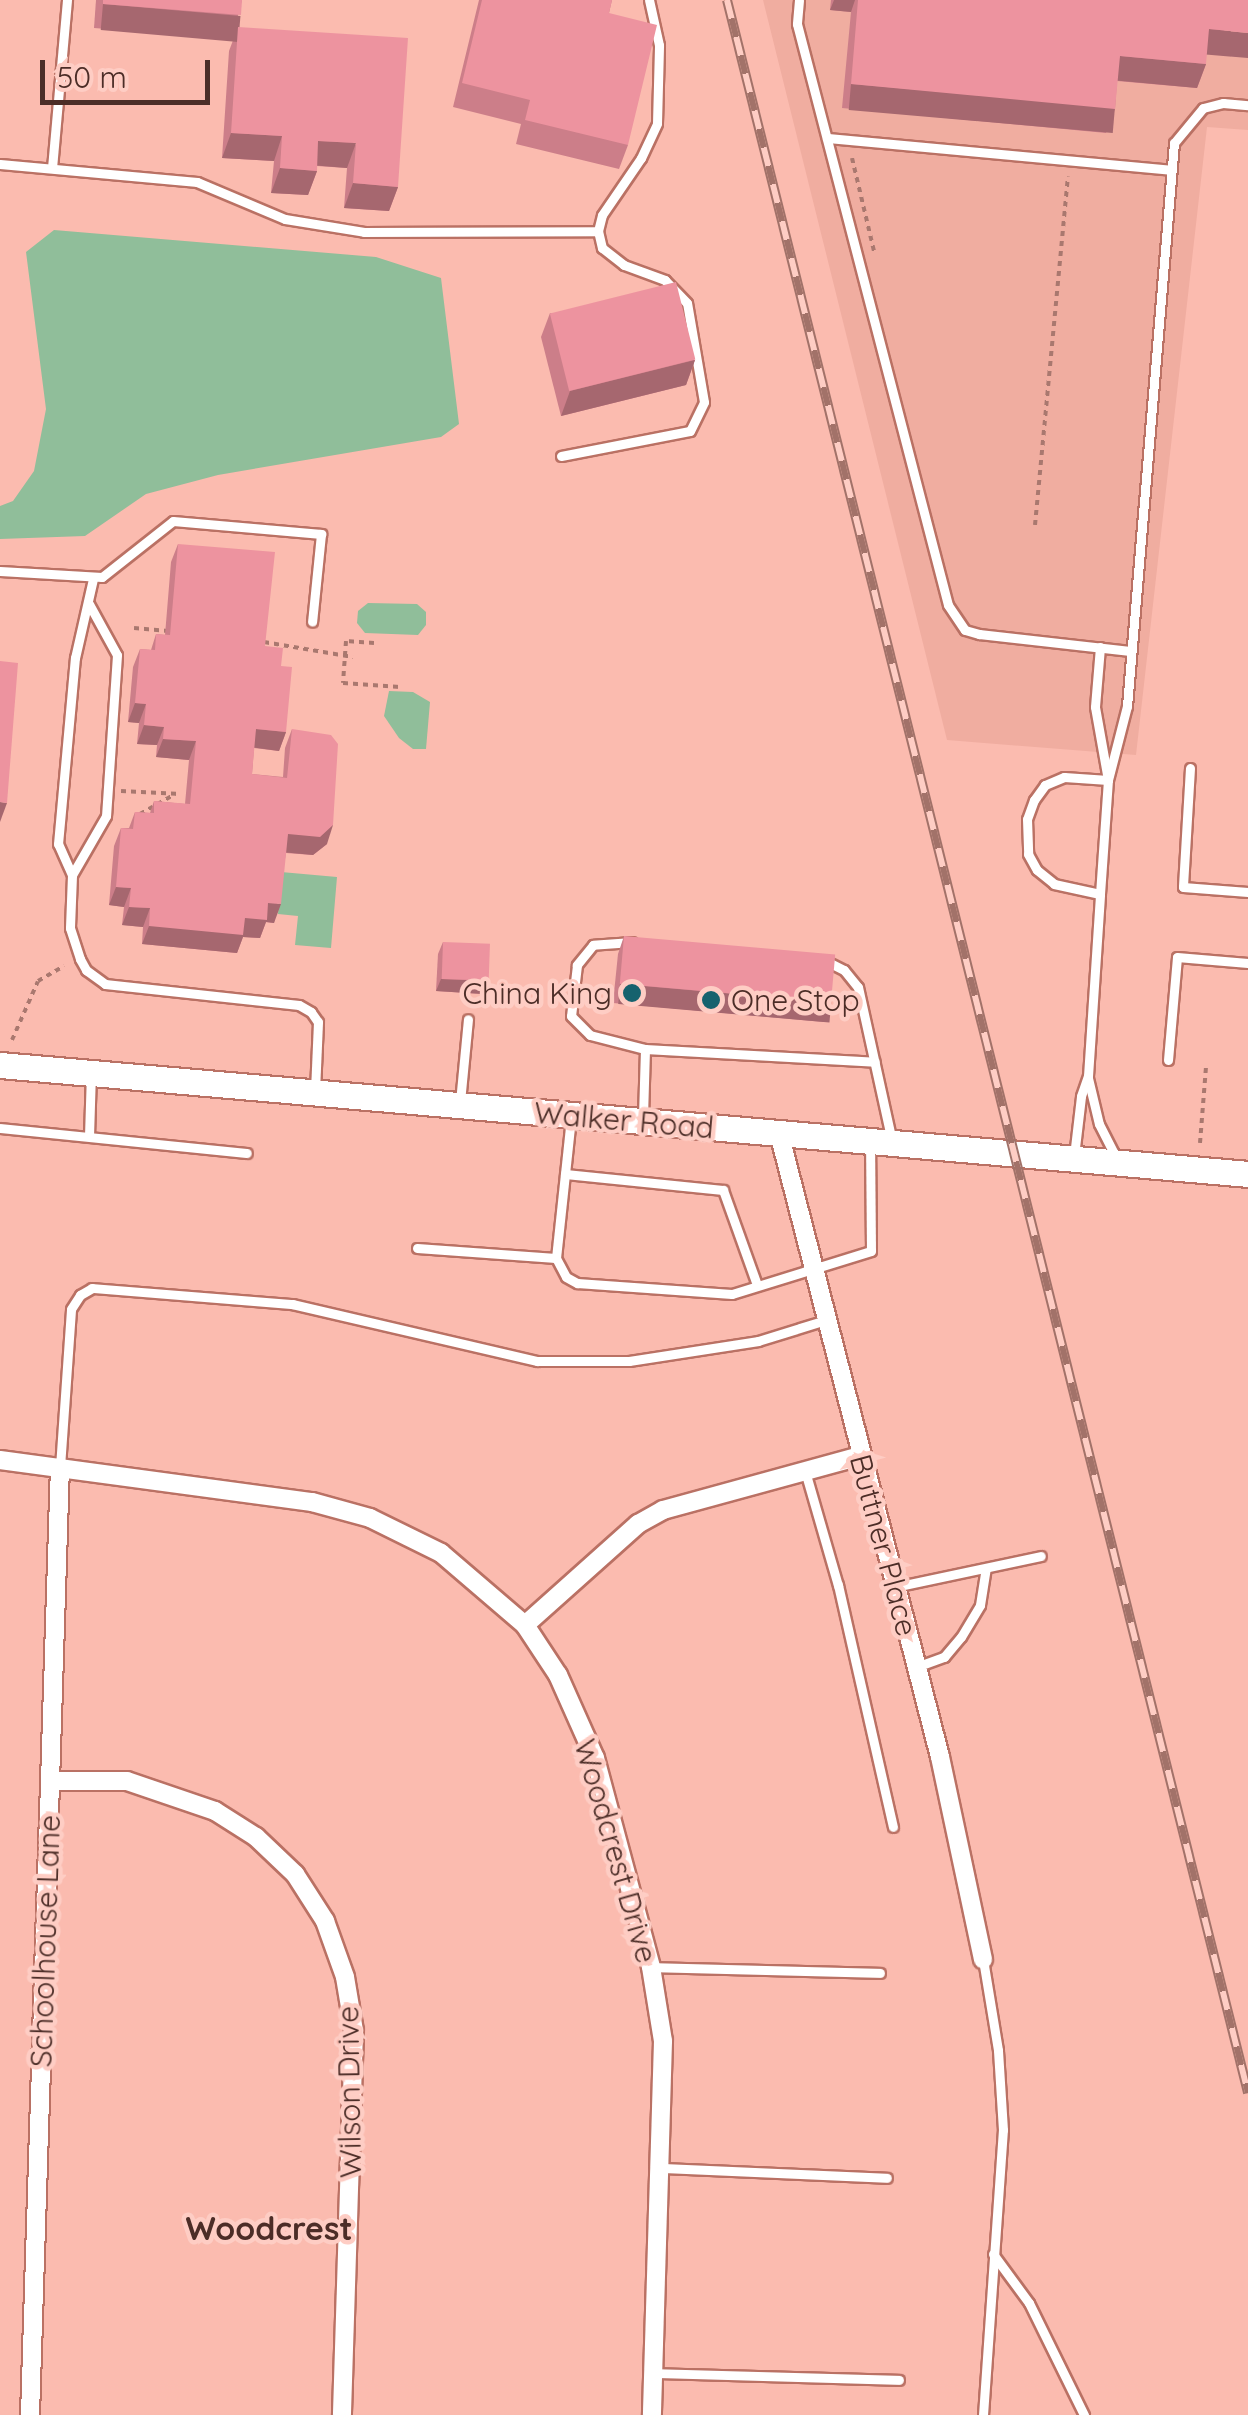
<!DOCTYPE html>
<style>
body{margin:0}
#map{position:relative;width:1248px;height:2415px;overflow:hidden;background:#fbbbaf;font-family:Quicksand,sans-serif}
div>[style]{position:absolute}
.built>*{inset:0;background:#f0ada0}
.green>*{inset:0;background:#90be9a}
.path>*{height:4px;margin-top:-2px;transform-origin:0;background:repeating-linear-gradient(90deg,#a9786f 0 5px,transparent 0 10px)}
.roads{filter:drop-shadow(2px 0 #ba7164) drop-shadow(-2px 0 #ba7164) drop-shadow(0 2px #ba7164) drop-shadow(0 -2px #ba7164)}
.lane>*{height:9px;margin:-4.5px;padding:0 4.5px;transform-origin:4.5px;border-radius:4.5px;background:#fff}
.street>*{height:18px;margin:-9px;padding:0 9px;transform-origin:9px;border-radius:9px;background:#fff}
.secondary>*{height:25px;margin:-12.5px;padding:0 12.5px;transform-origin:12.5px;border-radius:12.5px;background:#fff}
.rail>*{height:10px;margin-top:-5px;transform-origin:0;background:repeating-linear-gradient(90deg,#fecdc4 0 19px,#a27269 0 38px);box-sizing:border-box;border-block:2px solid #a27269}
.wall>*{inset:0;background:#cc7e89}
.shaded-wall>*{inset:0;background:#a6676f;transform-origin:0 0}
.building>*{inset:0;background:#ed939f;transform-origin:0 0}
.dots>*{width:28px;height:28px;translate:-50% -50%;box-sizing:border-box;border:5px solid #fecdc4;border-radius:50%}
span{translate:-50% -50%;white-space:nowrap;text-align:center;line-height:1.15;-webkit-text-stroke:9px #fecdc4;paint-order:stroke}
.poi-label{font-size:30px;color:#4c2d27}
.right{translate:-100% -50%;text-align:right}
.left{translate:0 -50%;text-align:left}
.street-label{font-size:30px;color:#4c2d27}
.neighbourhood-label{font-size:32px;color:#4c2d27;font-weight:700}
.scale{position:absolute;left:40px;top:60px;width:170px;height:45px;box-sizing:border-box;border:5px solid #4c2d27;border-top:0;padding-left:12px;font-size:30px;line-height:35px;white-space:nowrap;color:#4c2d27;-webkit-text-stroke:8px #fecdc4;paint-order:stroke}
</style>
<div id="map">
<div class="built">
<div style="clip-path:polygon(763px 0,1248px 0,1248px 130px,1207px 127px,1136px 755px,947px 740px)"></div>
</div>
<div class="green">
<div style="clip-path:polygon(54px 230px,376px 257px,441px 278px,459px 424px,441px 437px,218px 475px,146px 494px,85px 536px,0 539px,0 506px,13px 501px,34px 471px,46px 409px,26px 252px)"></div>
<div style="clip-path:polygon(368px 603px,417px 604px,426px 612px,426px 625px,418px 635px,365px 633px,357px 623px,358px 611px)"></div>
<div style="clip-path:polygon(389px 691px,413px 692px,430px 702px,426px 749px,413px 749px,399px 738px,384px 716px)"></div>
<div style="clip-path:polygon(281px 872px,337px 877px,331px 948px,295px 945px,298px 916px,278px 914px)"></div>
</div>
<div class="path">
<div style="left:852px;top:158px;width:96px;rotate:76.7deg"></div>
<div style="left:1035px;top:525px;width:350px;rotate:-84.6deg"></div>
<div style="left:134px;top:628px;width:37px;rotate:5deg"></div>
<div style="left:264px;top:642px;width:90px;rotate:9.6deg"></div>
<div style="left:374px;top:643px;width:28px;rotate:-176deg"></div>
<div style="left:346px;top:641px;width:42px;rotate:94.1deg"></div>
<div style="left:343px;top:683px;width:57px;rotate:4deg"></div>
<div style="left:121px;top:791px;width:60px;rotate:2.9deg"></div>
<div style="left:140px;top:814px;width:40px;rotate:-29.7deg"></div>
<div style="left:12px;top:1040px;width:64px;rotate:-66.2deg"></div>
<div style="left:38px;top:981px;width:30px;rotate:-30deg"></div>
<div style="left:1200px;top:1143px;width:77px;rotate:-85.5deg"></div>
</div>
<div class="roads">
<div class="lane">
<div style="left:799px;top:0;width:24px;rotate:95deg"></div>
<div style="left:797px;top:24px;width:600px;rotate:75.43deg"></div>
<div style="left:948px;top:605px;width:30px;rotate:56deg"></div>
<div style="left:965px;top:630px;width:15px;rotate:16deg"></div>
<div style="left:979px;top:634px;width:152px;rotate:6.4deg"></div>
<div style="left:827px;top:138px;width:343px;rotate:5.3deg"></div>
<div style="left:0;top:164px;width:198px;rotate:5.2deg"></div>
<div style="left:197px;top:182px;width:95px;rotate:22.8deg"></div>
<div style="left:285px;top:219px;width:80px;rotate:9.3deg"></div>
<div style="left:364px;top:232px;width:234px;rotate:-0.2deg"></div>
<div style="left:52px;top:168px;width:169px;rotate:-84.9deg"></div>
<div style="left:561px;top:456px;width:131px;rotate:-11deg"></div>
<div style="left:690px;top:431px;width:32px;rotate:-64deg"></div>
<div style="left:704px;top:402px;width:100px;rotate:-99.7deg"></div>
<div style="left:687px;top:303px;width:32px;rotate:-134deg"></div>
<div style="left:665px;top:280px;width:44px;rotate:-159.9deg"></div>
<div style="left:624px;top:265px;width:28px;rotate:-142deg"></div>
<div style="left:602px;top:248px;width:17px;rotate:-103deg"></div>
<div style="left:598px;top:231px;width:16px;rotate:-76deg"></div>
<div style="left:602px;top:215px;width:69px;rotate:-55.6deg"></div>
<div style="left:641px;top:158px;width:38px;rotate:-65deg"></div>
<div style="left:657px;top:123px;width:78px;rotate:-88.5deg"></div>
<div style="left:659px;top:45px;width:46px;rotate:-102.5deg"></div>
<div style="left:0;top:571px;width:102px;rotate:3.4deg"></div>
<div style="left:102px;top:577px;width:90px;rotate:-38.3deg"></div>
<div style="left:173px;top:521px;width:149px;rotate:5deg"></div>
<div style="left:321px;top:534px;width:88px;rotate:95.8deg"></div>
<div style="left:89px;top:604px;width:58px;rotate:61.2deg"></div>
<div style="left:117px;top:655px;width:161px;rotate:93.9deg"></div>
<div style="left:106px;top:816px;width:68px;rotate:120deg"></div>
<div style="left:72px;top:875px;width:53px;rotate:92.2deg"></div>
<div style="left:70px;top:928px;width:33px;rotate:72deg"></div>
<div style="left:80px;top:959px;width:13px;rotate:61deg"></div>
<div style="left:86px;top:970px;width:24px;rotate:36deg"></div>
<div style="left:105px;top:984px;width:195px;rotate:6.2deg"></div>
<div style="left:299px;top:1005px;width:14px;rotate:30deg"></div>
<div style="left:311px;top:1012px;width:12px;rotate:55deg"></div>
<div style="left:318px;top:1022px;width:68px;rotate:92.5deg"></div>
<div style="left:1100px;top:647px;width:60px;rotate:94.8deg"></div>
<div style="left:1095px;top:707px;width:74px;rotate:79.9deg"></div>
<div style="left:1108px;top:780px;width:76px;rotate:-75.6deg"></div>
<div style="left:1127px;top:706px;width:565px;rotate:-85.23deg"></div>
<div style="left:1174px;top:143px;width:45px;rotate:-50.4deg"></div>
<div style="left:1203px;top:108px;width:21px;rotate:-14deg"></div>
<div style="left:1223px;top:103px;width:25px;rotate:5deg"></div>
<div style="left:1190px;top:768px;width:119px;rotate:93.4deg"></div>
<div style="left:1183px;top:887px;width:65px;rotate:4.4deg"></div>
<div style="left:72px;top:875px;width:34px;rotate:-114deg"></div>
<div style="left:58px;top:844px;width:187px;rotate:-84.8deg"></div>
<div style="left:75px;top:658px;width:81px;rotate:-77.2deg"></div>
<div style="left:632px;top:942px;width:39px;rotate:176deg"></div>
<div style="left:593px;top:945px;width:26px;rotate:129deg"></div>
<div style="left:577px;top:965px;width:51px;rotate:96.7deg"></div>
<div style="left:571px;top:1016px;width:27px;rotate:45deg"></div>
<div style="left:590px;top:1035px;width:57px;rotate:14.3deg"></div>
<div style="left:645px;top:1049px;width:69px;rotate:91.7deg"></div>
<div style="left:826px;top:961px;width:20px;rotate:27deg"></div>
<div style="left:844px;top:970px;width:22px;rotate:51deg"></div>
<div style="left:858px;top:987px;width:158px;rotate:77.6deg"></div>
<div style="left:645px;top:1049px;width:230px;rotate:3.2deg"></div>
<div style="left:1168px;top:1060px;width:103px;rotate:-85deg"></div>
<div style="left:1177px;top:957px;width:71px;rotate:4.8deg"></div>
<div style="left:1088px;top:1078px;width:47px;rotate:76.6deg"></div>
<div style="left:1099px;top:1124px;width:37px;rotate:63deg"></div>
<div style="left:460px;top:1102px;width:83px;rotate:-84.5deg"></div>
<div style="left:0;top:1128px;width:248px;rotate:5.8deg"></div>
<div style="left:89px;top:1136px;width:62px;rotate:-88.2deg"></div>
<div style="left:1074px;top:1156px;width:60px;rotate:-83.3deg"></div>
<div style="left:1081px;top:1096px;width:21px;rotate:-71deg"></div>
<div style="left:1088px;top:1076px;width:182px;rotate:-86.2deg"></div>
<div style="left:1100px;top:894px;width:114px;rotate:-86deg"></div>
<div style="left:1108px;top:780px;width:44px;rotate:-176.1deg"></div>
<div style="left:1064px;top:777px;width:21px;rotate:157deg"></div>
<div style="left:1045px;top:785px;width:19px;rotate:126deg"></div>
<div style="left:1034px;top:800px;width:20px;rotate:110deg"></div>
<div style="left:1027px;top:819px;width:35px;rotate:88deg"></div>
<div style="left:1028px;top:854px;width:18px;rotate:61deg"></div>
<div style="left:1037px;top:870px;width:22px;rotate:39deg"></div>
<div style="left:1054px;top:884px;width:47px;rotate:12.3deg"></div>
<div style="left:565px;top:1174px;width:159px;rotate:5.8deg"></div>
<div style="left:723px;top:1190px;width:101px;rotate:70.3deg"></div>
<div style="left:417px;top:1248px;width:139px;rotate:4.1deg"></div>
<div style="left:556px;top:1258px;width:21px;rotate:62deg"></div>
<div style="left:566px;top:1277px;width:13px;rotate:29deg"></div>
<div style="left:577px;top:1283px;width:155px;rotate:4.1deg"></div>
<div style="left:732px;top:1294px;width:145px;rotate:-17.2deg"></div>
<div style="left:871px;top:1251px;width:108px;rotate:-90.5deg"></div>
<div style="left:556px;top:1258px;width:142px;rotate:-83.9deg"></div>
<div style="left:60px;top:1467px;width:158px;rotate:-86deg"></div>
<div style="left:71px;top:1309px;width:17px;rotate:-57deg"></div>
<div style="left:80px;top:1295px;width:14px;rotate:-30deg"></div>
<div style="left:92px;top:1288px;width:201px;rotate:4.6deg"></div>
<div style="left:292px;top:1304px;width:252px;rotate:13.1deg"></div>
<div style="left:537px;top:1361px;width:92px"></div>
<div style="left:629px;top:1361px;width:131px;rotate:-8.8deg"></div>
<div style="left:758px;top:1341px;width:71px;rotate:-17.2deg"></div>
<div style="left:805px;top:1471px;width:119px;rotate:73.9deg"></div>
<div style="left:838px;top:1585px;width:248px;rotate:77.2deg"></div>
<div style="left:895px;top:1587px;width:149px;rotate:-12deg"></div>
<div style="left:916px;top:1667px;width:30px;rotate:-20deg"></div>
<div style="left:944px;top:1657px;width:26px;rotate:-50deg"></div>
<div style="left:961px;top:1637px;width:37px;rotate:-59deg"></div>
<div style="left:980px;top:1605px;width:37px;rotate:-81deg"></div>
<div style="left:651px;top:1967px;width:229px;rotate:1.5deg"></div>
<div style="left:662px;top:2168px;width:225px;rotate:2.5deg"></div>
<div style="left:993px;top:2254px;width:61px;rotate:53.7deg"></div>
<div style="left:1029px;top:2303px;width:125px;rotate:63.8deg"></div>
<div style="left:653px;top:2373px;width:246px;rotate:1.6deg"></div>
<div style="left:983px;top:2415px;width:286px;rotate:-86deg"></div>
<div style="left:1003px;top:2130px;width:80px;rotate:-93.6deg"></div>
<div style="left:998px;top:2050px;width:92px;rotate:-99.4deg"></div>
</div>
<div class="street">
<div style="left:779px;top:1133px;width:644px;rotate:75.53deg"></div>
<div style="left:940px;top:1757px;width:207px;rotate:78deg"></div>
<div style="left:0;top:1460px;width:315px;rotate:7.7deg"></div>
<div style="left:312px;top:1502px;width:60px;rotate:15.4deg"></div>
<div style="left:370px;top:1518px;width:79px;rotate:26.2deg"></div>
<div style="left:441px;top:1553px;width:111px;rotate:40.6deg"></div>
<div style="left:525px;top:1625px;width:60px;rotate:56.6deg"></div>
<div style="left:558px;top:1675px;width:91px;rotate:66deg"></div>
<div style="left:595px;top:1758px;width:216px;rotate:75deg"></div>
<div style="left:651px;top:1967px;width:75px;rotate:80.8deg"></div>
<div style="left:663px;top:2041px;width:374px;rotate:91.7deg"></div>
<div style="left:525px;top:1625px;width:152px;rotate:-41.8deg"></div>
<div style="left:638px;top:1524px;width:29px;rotate:-29deg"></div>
<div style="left:663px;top:1510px;width:205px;rotate:-15.3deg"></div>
<div style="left:50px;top:1781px;width:77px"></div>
<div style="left:127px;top:1781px;width:93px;rotate:18.8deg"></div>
<div style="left:215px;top:1811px;width:49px;rotate:32.4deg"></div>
<div style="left:256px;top:1837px;width:54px;rotate:43.5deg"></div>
<div style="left:295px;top:1874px;width:56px;rotate:57.4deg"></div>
<div style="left:325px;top:1921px;width:59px;rotate:70.3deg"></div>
<div style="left:345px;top:1977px;width:55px;rotate:80.5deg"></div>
<div style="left:354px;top:2031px;width:384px;rotate:91.8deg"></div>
<div style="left:30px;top:2415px;width:948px;rotate:-88.19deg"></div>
</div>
<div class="secondary">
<div style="left:0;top:1065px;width:1253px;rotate:4.99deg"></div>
</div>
</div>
<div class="rail">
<div style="left:727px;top:0;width:2157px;rotate:76.02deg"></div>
</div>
<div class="wall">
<div style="clip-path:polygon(96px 0,242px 0,232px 39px,94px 28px)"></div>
<div style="clip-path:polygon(479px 0,612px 0,609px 13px,628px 145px,619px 169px,516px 144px,521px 124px,453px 107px)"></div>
<div style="clip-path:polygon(831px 0,1248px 0,1206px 54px,1206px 64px,1197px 88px,1117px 81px,1115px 109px,1106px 133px,842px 108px,851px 12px,830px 10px)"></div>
<div style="clip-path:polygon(238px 27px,398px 187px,389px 211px,344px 208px,347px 168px,317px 166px,317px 171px,308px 195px,271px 193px,274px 161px,222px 158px,229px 51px)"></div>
<div style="clip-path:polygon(550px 313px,695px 360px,686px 385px,561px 416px,541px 337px)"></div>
<div style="clip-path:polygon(178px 544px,281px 666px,286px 732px,279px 751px,254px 748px,252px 774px,283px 777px,285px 748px,292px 729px,327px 844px,313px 855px,286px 853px,274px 923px,266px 922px,260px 938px,243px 937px,237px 953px,142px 944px,143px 927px,122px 925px,124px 907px,109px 905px,114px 846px,121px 828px,129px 828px,135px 812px,150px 813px,154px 801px,185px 804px,189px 760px,156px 757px,157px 745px,137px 744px,139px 723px,128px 722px,133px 667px,140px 649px,151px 650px,156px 634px,165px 635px,171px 562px)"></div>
<div style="clip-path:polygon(624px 936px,831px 1004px,824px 1022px,613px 1003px,618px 954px)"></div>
<div style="clip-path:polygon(443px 942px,488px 981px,483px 994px,436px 991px,438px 954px)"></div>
</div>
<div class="shaded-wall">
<div style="clip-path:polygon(834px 0,855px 0,851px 12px,830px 10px)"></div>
<div style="left:103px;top:4px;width:138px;height:26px;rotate:5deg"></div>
<div style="clip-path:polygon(1209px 29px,1248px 33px,1248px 58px,1200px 54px)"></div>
<div style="clip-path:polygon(1120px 56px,1206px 64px,1197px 88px,1111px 80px)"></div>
<div style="left:851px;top:84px;width:265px;height:26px;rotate:5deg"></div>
<div style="clip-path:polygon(231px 133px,282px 136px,274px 161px,222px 158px)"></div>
<div style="clip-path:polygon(318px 141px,356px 143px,347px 168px,310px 165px)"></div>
<div style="clip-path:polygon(280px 168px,317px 171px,308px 195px,271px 193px)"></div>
<div style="clip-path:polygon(353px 183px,398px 187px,389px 211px,344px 208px)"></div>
<div style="clip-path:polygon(695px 360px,686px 385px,561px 416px,570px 391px)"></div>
<div style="clip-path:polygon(135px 703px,146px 704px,139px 723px,128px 722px)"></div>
<div style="clip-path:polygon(144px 725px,164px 727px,157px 745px,137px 744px)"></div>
<div style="clip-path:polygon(256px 729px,286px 732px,279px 751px,250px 747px)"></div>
<div style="clip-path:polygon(163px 739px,196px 741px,189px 760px,156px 757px)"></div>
<div style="clip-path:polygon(0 802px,7px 803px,0 822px)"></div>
<div style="clip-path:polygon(333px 825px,327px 844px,313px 855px,281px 852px,288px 834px)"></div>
<div style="clip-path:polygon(116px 887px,131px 888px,124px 907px,109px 905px)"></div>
<div style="clip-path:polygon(268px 903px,281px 904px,274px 923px,266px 922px,260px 938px,243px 937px,237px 953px,142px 944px,149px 926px,245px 918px)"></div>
<div style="clip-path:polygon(129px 907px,150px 908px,143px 927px,122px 925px)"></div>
<div style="clip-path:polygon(441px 979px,488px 981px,483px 994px,436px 991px)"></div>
<div style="left:620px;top:984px;width:212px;height:20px;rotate:5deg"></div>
</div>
<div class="building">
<div style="clip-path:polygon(103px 0,242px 0,241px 15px,103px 4px)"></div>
<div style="clip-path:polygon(482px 0,612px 0,609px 13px,657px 25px,628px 145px,525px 120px,530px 100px,462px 83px)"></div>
<div style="clip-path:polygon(858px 0,1248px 0,1248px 33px,1209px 29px,1206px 64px,1120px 56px,1115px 109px,851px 84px)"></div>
<div style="clip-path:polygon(238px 27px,408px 38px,398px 187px,353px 183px,356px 143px,318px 141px,317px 171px,280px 168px,282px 136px,231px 133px)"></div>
<div style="left:676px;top:282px;width:80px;height:130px;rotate:76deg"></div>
<div style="clip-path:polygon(178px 544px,275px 552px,265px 646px,283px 648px,281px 666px,292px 667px,286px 732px,256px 729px,252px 774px,287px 778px,292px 729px,331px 735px,338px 744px,333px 825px,320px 837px,288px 834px,281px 904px,268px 903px,267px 920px,245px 918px,243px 935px,149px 926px,150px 908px,129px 907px,131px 888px,116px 887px,121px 828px,133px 829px,135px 812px,154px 813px,154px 801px,190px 804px,196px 741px,163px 739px,164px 727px,144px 725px,146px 704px,135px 703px,140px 649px,155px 650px,156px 634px,170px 635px)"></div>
<div style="clip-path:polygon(0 661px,18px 663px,7px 803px,0 802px)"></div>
<div style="left:624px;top:936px;width:212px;height:48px;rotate:5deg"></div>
<div style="left:443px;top:942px;width:47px;height:37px;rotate:2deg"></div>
</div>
<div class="dots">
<div style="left:632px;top:993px;background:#16626e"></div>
<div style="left:711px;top:1000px;background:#16626e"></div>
</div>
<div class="poi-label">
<span class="right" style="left:612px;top:993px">China King</span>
<span class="left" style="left:731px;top:1000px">One Stop</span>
</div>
<div class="street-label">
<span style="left:624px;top:1120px;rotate:5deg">Walker Road</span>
<span style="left:884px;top:1545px;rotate:75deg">Buttner Place</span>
<span style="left:616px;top:1851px;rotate:74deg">Woodcrest Drive</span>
<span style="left:45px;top:1941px;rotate:-88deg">Schoolhouse Lane</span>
<span style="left:349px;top:2092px;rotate:-91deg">Wilson Drive</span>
</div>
<div class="neighbourhood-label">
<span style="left:269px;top:2228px">Woodcrest</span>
</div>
<div class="scale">50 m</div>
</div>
